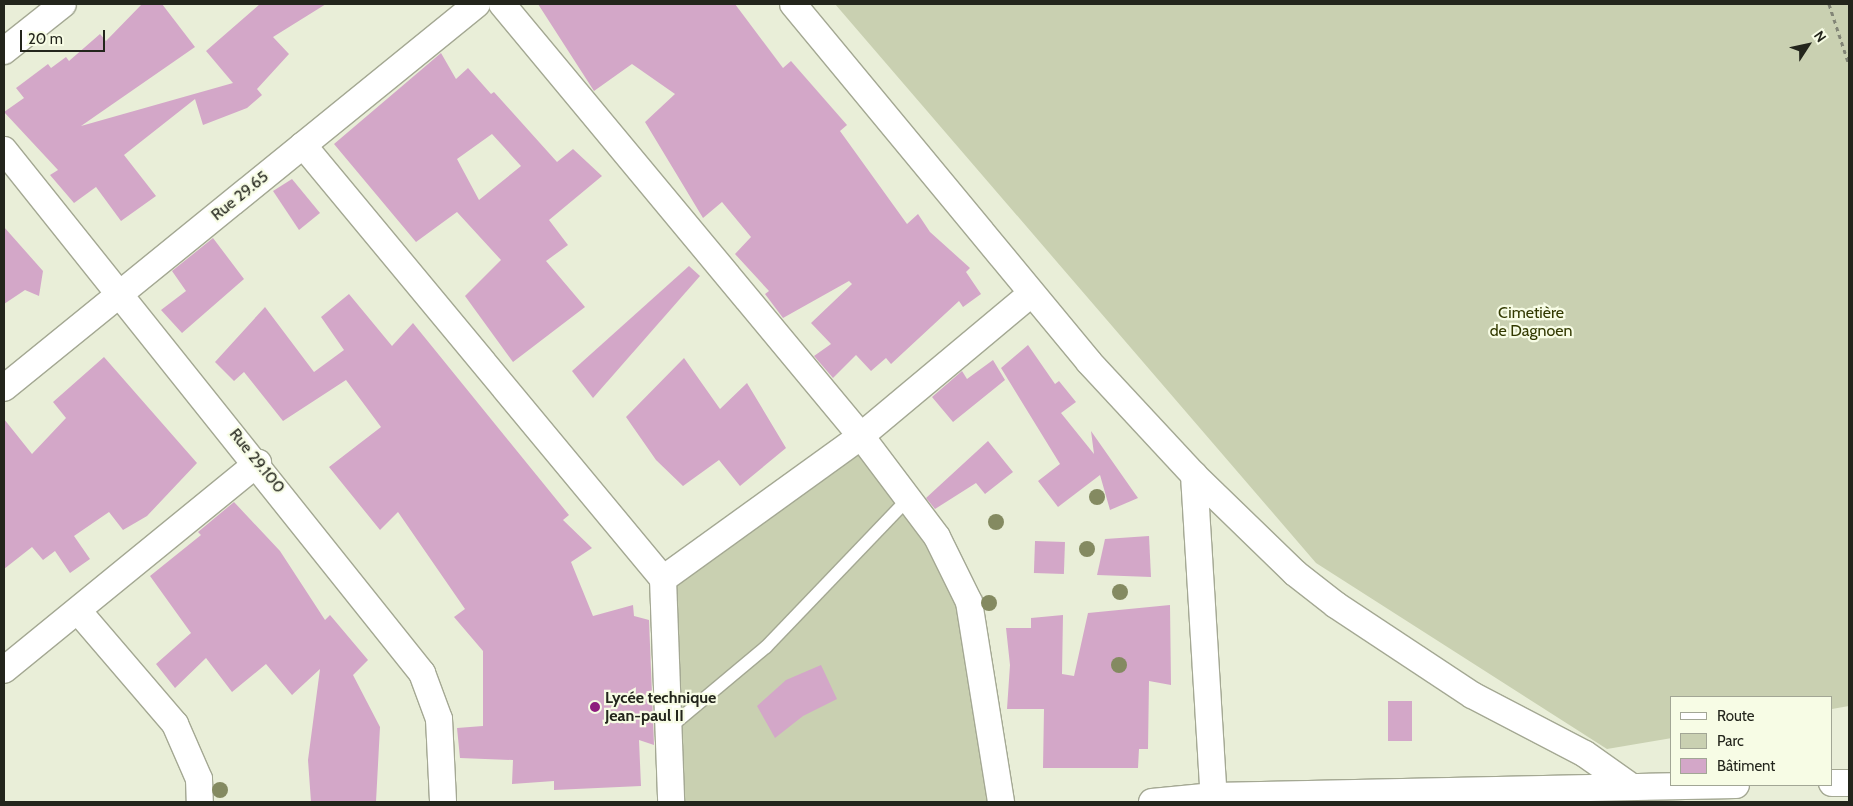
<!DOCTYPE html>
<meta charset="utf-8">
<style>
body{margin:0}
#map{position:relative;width:1853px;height:806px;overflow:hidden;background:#e9eed8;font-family:Cabin,sans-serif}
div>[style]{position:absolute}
.green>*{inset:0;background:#c9d0b1}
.building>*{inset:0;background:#d3a7c8;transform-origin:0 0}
.path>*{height:3px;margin-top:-1.5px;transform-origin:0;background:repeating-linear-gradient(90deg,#828576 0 4px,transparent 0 8px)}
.roads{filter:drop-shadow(1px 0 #a4a893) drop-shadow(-1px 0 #a4a893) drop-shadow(0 1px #a4a893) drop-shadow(0 -1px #a4a893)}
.lane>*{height:12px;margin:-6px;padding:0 6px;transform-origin:6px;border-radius:6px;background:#fff}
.street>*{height:26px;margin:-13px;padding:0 13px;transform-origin:13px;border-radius:13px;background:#fff}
.trees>*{width:16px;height:16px;margin:-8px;border-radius:50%;background:#848a61}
.dots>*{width:14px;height:14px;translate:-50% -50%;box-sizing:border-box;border:2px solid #f7fce5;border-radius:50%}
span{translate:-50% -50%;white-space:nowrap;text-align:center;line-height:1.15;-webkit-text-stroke:4.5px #f7fce5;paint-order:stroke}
.street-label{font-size:16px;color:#23251c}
.park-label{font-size:16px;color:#323900}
.poi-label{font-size:16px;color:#23251c;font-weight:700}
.left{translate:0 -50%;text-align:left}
.frame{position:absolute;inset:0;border:5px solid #23251c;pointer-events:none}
.legend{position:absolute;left:1670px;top:696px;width:162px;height:90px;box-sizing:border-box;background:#f7fce5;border:1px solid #a2a695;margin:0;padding:6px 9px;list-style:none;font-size:15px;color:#23251c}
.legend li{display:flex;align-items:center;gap:10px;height:25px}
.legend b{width:25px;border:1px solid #a2a695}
.north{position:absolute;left:1783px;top:20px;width:50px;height:50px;-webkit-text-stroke:4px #f7fce5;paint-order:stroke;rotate:55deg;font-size:14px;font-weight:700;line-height:20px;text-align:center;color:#23251c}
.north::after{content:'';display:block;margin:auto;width:18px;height:22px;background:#23251c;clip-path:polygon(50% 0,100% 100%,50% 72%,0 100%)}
.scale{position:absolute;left:20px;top:30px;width:85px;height:22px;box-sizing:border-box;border:2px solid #23251c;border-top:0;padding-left:6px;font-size:15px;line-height:18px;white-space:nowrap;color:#23251c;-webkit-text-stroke:4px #f7fce5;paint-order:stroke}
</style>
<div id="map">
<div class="green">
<div style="clip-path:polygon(835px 4px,1849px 4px,1849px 706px,1832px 709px,1832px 697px,1672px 697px,1672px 738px,1607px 749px,1316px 563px)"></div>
<div style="clip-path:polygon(863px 452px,957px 585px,994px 802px,684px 802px,673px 576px)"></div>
</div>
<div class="building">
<div style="clip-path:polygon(142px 4px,162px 4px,195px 47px,81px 126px,233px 83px,206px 51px,260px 4px,326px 4px,273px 37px,289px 54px,257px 89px,262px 95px,247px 108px,203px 125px,195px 99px,124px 155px,156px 196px,121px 221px,96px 187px,74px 203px,50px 175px,58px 170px,4px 112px,24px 98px,16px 88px,48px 64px,51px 68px,66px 57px,69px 61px,100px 34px,106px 41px)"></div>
<div style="clip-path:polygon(538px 4px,735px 4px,783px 68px,791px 61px,847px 125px,840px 131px,907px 224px,918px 214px,930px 232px,970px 268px,966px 272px,981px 294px,963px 307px,959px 301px,891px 364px,886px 358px,871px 371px,856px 355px,833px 378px,814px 356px,831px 344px,811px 323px,852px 284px,849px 281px,783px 318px,765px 294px,769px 291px,735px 254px,751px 237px,722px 202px,703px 218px,645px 122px,675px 94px,632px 64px,594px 91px)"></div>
<div style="clip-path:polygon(evenodd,441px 53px,456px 79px,468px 68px,491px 94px,494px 92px,557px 162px,573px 149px,602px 176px,549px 220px,568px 245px,546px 261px,585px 307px,513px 362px,465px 296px,501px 260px,457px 212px,416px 242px,334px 144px,441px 53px,492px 134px,521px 166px,479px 200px,457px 159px,492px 134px)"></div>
<div style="clip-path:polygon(292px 179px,320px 213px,299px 230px,273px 191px)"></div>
<div style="clip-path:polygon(4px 227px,43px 271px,39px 296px,25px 290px,4px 304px)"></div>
<div style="clip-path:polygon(213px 238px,244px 279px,182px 333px,161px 310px,186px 291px,172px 271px)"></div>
<div style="clip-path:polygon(689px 266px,700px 276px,593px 398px,572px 371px)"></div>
<div style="clip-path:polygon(349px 294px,392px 346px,413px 323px,569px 515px,563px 520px,592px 548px,571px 562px,593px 616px,633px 605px,634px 616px,649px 620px,654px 745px,639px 740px,641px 786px,554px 790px,554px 781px,512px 784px,513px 760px,460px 758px,457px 728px,483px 726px,483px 651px,454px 617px,465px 609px,398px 512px,380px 530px,329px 467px,381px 427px,346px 380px,283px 421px,244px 372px,234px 381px,215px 362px,265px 307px,314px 372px,344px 350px,321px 317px)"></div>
<div style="clip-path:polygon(1028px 345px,1055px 384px,1059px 381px,1076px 402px,1061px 413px,1094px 454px,1091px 431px,1138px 498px,1110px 510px,1100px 475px,1058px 507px,1038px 481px,1060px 464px,1001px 368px)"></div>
<div style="clip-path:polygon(104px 357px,197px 463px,147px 516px,123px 530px,109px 512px,74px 536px,90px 559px,70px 573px,55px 551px,43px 560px,32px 547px,4px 569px,4px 419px,32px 454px,66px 418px,53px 402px)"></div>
<div style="clip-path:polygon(684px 358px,720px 409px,747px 383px,786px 448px,740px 486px,719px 460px,683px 486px,656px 460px,626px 417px)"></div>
<div style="clip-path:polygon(993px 360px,1005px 380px,953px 422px,932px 397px,962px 371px,967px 379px)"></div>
<div style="clip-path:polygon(988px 441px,1013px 472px,985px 494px,976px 483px,935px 509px,926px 498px)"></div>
<div style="clip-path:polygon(234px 502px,280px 551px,325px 620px,330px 615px,368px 660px,353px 675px,380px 727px,376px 802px,311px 802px,308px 760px,320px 669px,292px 695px,266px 664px,232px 692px,206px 658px,175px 688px,156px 664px,191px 633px,150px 576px,201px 535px,198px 532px)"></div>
<div style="clip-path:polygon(1149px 536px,1151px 577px,1097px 575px,1105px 539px)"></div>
<div style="left:1065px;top:542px;width:32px;height:30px;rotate:92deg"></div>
<div style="clip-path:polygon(1170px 605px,1171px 685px,1149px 681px,1148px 749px,1139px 749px,1138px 768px,1043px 768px,1044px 709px,1007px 709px,1010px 665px,1006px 628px,1031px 628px,1031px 618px,1063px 615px,1062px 674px,1074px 676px,1088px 613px)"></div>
<div style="clip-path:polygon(821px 665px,837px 699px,803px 716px,775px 738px,757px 706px,786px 680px)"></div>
<div style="left:1388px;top:701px;width:24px;height:40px"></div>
</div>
<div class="path">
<div style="left:1829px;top:4px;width:64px;rotate:71.8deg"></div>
</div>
<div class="roads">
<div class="lane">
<div style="left:669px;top:728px;width:126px;rotate:-39.9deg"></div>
<div style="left:766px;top:647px;width:207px;rotate:-46.2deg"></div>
</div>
<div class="street">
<div style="left:502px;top:4px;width:562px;rotate:50.27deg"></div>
<div style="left:861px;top:436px;width:126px;rotate:53deg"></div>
<div style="left:937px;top:537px;width:72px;rotate:63.8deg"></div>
<div style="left:969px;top:602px;width:203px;rotate:80.9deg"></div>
<div style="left:793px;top:4px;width:465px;rotate:50.4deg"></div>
<div style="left:1089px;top:362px;width:154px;rotate:47.1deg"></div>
<div style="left:1194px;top:475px;width:141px;rotate:44.1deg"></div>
<div style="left:1295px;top:573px;width:52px;rotate:38deg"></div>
<div style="left:1336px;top:605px;width:163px;rotate:33.5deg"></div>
<div style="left:1472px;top:695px;width:127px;rotate:27.6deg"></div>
<div style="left:1585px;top:754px;width:57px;rotate:35.1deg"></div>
<div style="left:4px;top:51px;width:75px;rotate:-38.5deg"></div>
<div style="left:303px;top:145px;width:564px;rotate:50.32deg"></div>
<div style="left:663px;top:579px;width:223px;rotate:87.9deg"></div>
<div style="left:4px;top:150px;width:670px;rotate:51.37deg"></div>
<div style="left:422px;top:673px;width:49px;rotate:69.7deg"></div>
<div style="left:439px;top:719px;width:83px;rotate:87.2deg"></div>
<div style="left:4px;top:388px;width:609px;rotate:-39.07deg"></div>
<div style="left:1194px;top:475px;width:328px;rotate:86.5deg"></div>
<div style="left:663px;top:579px;width:244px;rotate:-35.8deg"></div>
<div style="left:861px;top:436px;width:222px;rotate:-39.9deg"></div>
<div style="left:79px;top:612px;width:148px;rotate:49.4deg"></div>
<div style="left:175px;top:724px;width:60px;rotate:66.4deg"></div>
<div style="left:199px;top:779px;width:23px;rotate:88deg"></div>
<div style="left:4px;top:670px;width:328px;rotate:-39.2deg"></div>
<div style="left:1832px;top:783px;width:17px"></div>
<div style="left:1152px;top:802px;width:62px;rotate:-5.5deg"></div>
<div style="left:1214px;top:796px;width:522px;rotate:-1.21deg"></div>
</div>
</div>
<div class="trees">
<div style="left:1097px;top:497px"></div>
<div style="left:996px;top:522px"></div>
<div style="left:1087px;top:549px"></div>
<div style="left:1120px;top:592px"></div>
<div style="left:989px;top:603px"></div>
<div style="left:1119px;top:665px"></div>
<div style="left:220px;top:790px"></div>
</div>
<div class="dots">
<div style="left:595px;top:707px;background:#8e1c7e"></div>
</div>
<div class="street-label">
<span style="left:240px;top:196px;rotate:-39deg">Rue 29.65</span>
<span style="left:257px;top:461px;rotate:51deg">Rue 29.100</span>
</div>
<div class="park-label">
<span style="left:1531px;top:322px">Cimetière<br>de Dagnoen</span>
</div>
<div class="poi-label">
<span class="left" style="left:605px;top:707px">Lycée technique<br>Jean-paul II</span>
</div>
<div class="frame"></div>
<ul class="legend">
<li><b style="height:6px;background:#fff"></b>Route</li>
<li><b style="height:14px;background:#c9d0b1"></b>Parc</li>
<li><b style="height:14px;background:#d3a7c8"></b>Bâtiment</li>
</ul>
<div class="north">N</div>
<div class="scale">20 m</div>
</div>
